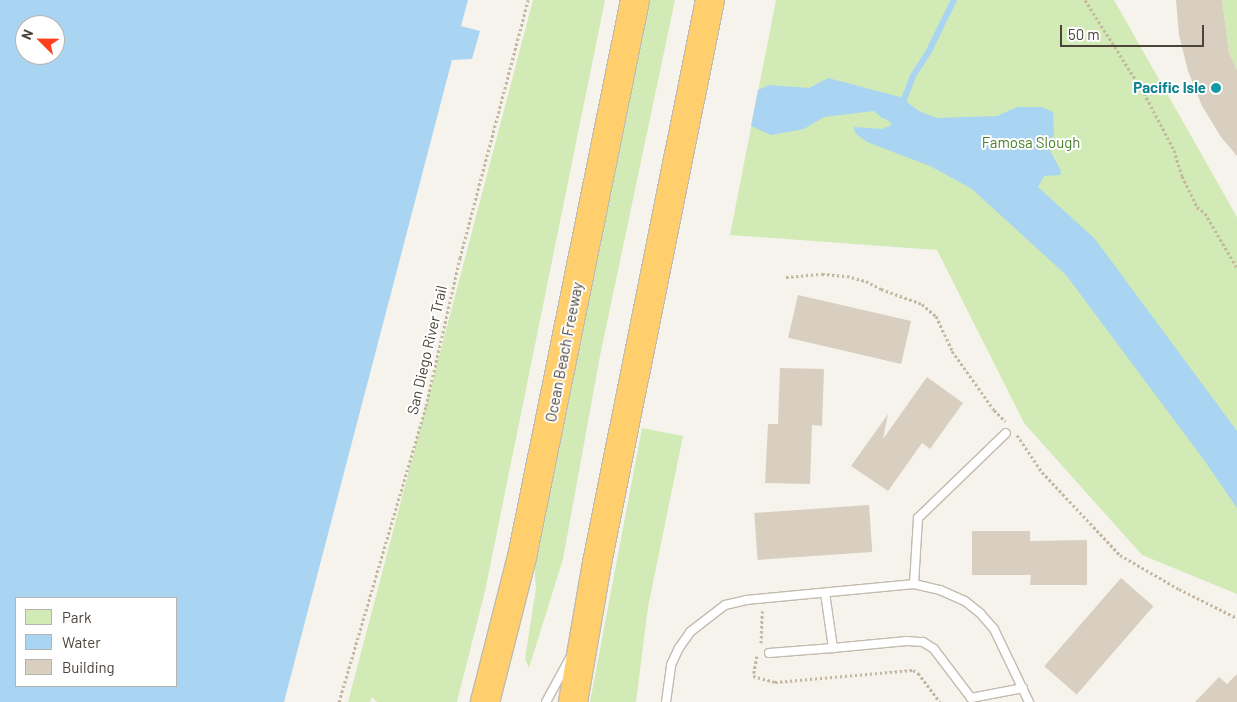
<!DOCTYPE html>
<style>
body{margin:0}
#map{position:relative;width:1237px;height:702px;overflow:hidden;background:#f6f3ec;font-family:Barlow,sans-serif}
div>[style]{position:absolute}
.green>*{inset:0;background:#d2eab5}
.water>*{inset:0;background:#a9d4f2}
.stream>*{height:5.5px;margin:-2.75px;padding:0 2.75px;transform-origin:2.75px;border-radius:2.75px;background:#a9d4f2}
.building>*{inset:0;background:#d8cfc1;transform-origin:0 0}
.path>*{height:3px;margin-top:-1.5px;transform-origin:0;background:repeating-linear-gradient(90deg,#c4b79f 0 2.5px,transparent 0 5px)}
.roads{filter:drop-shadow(1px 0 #c2bbae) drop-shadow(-1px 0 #c2bbae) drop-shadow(0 1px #c2bbae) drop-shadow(0 -1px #c2bbae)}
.lane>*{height:8px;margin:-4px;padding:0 4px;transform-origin:4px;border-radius:4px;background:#fff}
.highway>*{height:28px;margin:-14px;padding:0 14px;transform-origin:14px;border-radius:14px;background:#ffcf6e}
.dots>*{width:14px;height:14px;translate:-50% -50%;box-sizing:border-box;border:2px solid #fff;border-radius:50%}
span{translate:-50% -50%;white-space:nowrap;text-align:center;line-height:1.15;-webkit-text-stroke:4px #fff;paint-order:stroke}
.culture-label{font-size:15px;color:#0d838f;font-weight:700}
.right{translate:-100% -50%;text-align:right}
.park-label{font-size:15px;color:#4a7f2a}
.street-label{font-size:15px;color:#4b4439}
.legend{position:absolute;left:15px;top:597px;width:162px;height:90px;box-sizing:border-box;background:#fff;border:1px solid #b7b4b0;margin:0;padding:6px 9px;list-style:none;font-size:15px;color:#4b4439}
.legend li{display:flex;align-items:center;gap:10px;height:25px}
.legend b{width:25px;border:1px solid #b7b4b0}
.north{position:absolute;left:15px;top:15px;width:50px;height:50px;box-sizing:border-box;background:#fff;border:1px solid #b7b4b0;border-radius:50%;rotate:293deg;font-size:14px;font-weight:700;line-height:20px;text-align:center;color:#4b4439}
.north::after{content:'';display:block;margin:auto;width:18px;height:22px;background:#fc3f1d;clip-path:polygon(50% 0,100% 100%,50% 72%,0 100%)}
.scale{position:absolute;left:1060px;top:25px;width:144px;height:22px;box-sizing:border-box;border:2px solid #4b4439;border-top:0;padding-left:6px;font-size:15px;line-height:18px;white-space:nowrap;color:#4b4439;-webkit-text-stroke:4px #fff;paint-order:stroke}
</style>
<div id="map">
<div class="green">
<div style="clip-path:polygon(533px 0,605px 0,485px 591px,457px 702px,377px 702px,372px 697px,370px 702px,348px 702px)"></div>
<div style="clip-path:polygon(648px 0,675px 0,600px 356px,563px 559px,529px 668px,525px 659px,536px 588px,534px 563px)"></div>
<div style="clip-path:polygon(776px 0,1114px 0,1237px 217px,1237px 594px,1142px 555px,1024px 423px,937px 250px,730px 235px)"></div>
<div style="clip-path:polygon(1222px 0,1237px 0,1237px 70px,1229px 53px)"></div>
<div style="clip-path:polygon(642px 428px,683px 436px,648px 607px,636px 702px,590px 702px)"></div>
</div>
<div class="water">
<div style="clip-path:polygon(evenodd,0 0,468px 0,461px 26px,480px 31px,472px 59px,452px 60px,284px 702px,0 702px,0 0,25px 25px,55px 25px,55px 55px,25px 55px,25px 25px,0 0,176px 598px,176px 686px,16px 686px,16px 598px,176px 598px)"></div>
<div style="clip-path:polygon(828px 78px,900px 97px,919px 111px,937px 118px,997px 116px,1017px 107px,1041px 107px,1053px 112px,1054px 135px,1047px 145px,1061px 171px,1060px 175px,1044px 176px,1038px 187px,1095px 239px,1237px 431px,1237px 508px,1204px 460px,1066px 275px,972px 189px,930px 166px,867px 142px,855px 133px,854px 127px,882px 129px,892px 125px,888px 120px,882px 118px,874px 111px,824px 117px,804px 129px,771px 135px,751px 126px,758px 90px,769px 85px,809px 88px)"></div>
</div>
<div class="stream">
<div style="left:902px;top:105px;width:31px;rotate:-69deg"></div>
<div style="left:913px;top:76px;width:30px;rotate:-57deg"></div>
<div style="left:929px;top:51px;width:57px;rotate:-63.9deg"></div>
</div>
<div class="building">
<div style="clip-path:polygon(1176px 0,1222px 0,1229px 53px,1237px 70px,1237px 156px,1221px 137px,1202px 106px,1188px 71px,1179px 35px)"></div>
<div style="left:798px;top:295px;width:116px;height:44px;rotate:13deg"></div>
<div style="clip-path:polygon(780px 368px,824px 369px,822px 426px,812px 425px,810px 484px,765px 483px,768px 424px,778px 424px)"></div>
<div style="clip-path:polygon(927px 377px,963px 403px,930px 449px,922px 443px,888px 491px,851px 466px,888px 414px,883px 439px)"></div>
<div style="left:869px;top:505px;width:47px;height:115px;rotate:86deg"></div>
<div style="clip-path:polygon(972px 531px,1030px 531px,1030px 541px,1087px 540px,1087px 585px,1030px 585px,1031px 575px,972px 575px)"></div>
<div style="left:1121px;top:578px;width:43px;height:117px;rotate:41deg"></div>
<div style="clip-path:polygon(1237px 674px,1237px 702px,1195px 702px,1219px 677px,1227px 684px)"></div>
</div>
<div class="path">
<div style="left:1085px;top:0;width:110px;rotate:57.6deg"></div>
<div style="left:1144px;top:93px;width:64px;rotate:62.2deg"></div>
<div style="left:1174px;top:150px;width:27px;rotate:73deg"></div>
<div style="left:1182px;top:176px;width:34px;rotate:64deg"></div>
<div style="left:1197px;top:207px;width:10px;rotate:37deg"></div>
<div style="left:1205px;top:213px;width:64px;rotate:59.8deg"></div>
<div style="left:786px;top:277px;width:36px;rotate:-5deg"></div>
<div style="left:822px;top:274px;width:25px;rotate:5deg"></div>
<div style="left:847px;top:276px;width:20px;rotate:15deg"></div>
<div style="left:866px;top:281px;width:17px;rotate:28deg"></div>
<div style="left:881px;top:289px;width:44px;rotate:20.1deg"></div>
<div style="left:922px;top:304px;width:18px;rotate:41deg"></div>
<div style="left:936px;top:316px;width:38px;rotate:65deg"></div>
<div style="left:952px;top:351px;width:72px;rotate:54.6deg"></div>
<div style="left:994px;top:410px;width:16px;rotate:45deg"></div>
<div style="left:1017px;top:435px;width:45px;rotate:56deg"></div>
<div style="left:1042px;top:472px;width:114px;rotate:46.8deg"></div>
<div style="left:1120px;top:555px;width:68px;rotate:30deg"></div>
<div style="left:1179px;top:589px;width:65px;rotate:26.6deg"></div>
<div style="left:761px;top:643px;width:32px;rotate:-88deg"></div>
<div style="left:757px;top:656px;width:20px;rotate:101deg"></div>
<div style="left:753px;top:676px;width:23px;rotate:15deg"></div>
<div style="left:775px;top:682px;width:139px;rotate:-5deg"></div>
<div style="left:913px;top:670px;width:6px;rotate:31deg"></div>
<div style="left:918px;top:673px;width:36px;rotate:53deg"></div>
<div style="left:339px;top:702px;width:309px;rotate:-73.6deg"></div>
<div style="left:426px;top:406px;width:152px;rotate:-77.1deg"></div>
<div style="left:460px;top:258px;width:267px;rotate:-75.2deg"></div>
</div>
<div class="roads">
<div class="lane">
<div style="left:914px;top:584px;width:66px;rotate:-86.5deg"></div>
<div style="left:918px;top:518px;width:122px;rotate:-44deg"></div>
<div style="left:825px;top:593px;width:56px;rotate:81.7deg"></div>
<div style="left:833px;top:648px;width:74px;rotate:-5.4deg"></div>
<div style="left:907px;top:641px;width:16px;rotate:4deg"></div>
<div style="left:923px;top:642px;width:13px;rotate:32deg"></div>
<div style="left:934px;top:649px;width:61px;rotate:52.9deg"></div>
<div style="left:971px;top:698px;width:53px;rotate:-10.9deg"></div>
<div style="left:769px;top:653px;width:64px;rotate:-4.5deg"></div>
<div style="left:546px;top:702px;width:50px;rotate:-61.4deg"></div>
<div style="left:666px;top:702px;width:37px;rotate:-82deg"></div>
<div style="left:671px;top:665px;width:19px;rotate:-65deg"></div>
<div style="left:679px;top:648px;width:19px;rotate:-55deg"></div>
<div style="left:690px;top:632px;width:44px;rotate:-37.6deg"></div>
<div style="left:725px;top:605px;width:22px;rotate:-13deg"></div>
<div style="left:746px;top:600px;width:169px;rotate:-5.4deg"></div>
<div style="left:914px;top:584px;width:27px;rotate:13deg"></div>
<div style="left:940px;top:590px;width:27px;rotate:24deg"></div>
<div style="left:965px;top:601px;width:19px;rotate:39deg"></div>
<div style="left:980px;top:613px;width:21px;rotate:49deg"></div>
<div style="left:994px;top:629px;width:81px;rotate:64.4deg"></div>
</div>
<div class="highway">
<div style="left:485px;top:702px;width:150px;rotate:-75.7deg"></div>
<div style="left:522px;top:557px;width:568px;rotate:-78.53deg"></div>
<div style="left:573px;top:702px;width:141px;rotate:-80.2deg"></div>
<div style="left:597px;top:563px;width:574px;rotate:-78.65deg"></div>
</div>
</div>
<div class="dots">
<div style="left:1216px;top:88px;background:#0f9aa8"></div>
</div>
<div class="culture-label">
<span class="right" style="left:1206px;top:88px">Pacific Isle</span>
</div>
<div class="park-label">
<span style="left:1031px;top:143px">Famosa Slough</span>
</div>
<div class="street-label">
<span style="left:427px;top:350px;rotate:-77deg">San Diego River Trail</span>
<span style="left:564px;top:352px;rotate:-79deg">Ocean Beach Freeway</span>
</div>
<ul class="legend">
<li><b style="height:14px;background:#d2eab5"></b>Park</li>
<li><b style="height:14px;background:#a9d4f2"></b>Water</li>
<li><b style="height:14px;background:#d8cfc1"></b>Building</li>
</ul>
<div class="north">N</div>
<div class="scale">50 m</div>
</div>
